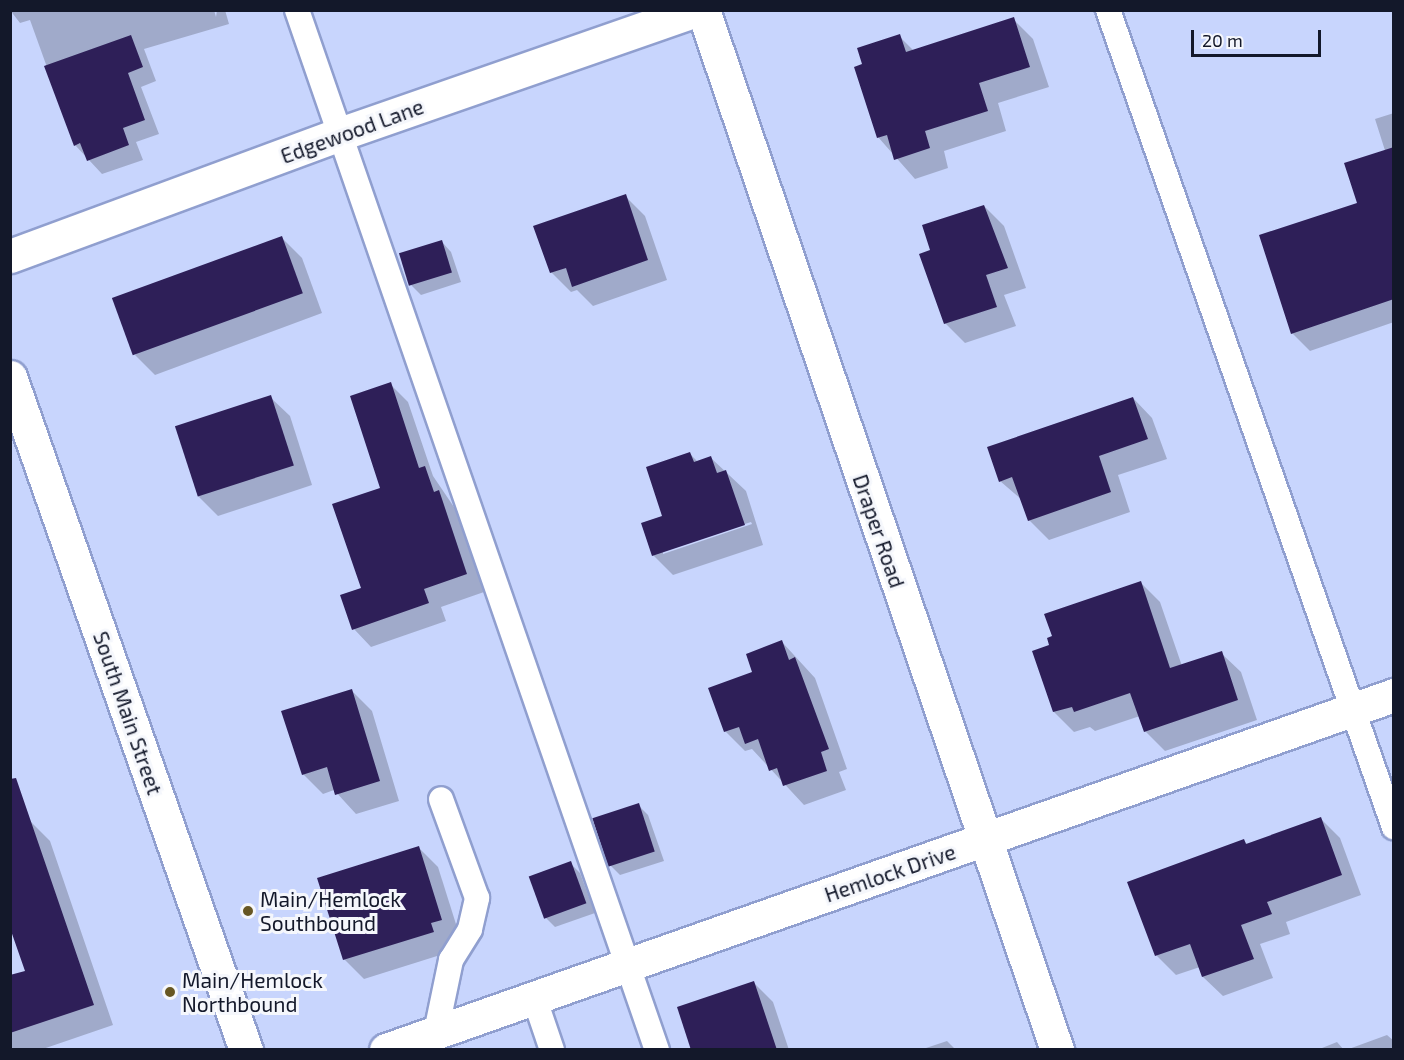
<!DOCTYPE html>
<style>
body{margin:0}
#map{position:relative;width:1404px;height:1060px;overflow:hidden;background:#c8d5fd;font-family:"Exo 2",sans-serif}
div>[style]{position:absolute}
.shadow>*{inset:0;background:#0003}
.building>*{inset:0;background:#2e1f58;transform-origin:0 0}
.roads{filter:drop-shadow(2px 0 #909fcf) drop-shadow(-2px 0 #909fcf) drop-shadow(0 2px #909fcf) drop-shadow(0 -2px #909fcf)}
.lane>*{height:24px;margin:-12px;padding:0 12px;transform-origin:12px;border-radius:12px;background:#fff}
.street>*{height:33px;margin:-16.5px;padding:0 16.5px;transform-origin:16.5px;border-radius:16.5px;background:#fff}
.secondary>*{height:33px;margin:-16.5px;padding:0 16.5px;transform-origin:16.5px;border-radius:16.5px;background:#fff}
.primary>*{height:33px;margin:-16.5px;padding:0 16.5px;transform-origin:16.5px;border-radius:16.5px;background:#fff}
.dots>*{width:16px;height:16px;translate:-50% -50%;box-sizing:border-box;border:3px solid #f5f7fc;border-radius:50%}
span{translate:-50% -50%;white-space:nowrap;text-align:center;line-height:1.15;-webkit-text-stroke:6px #f5f7fc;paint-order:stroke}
.street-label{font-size:21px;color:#13182a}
.poi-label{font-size:21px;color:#13182a}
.left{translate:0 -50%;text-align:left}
.frame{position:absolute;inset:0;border:12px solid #13182a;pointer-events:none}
.scale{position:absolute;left:1191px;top:30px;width:130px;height:27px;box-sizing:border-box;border:3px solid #13182a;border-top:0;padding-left:8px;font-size:18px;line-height:21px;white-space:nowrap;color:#13182a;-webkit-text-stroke:4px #f5f7fc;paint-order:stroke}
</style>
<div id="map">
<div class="shadow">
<div style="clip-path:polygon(10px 10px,214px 10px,216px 17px,217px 10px,225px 10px,229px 24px,144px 49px,156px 81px,141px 87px,159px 134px,136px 142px,143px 160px,102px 174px,75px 145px,30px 20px,20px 23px)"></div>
<div style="clip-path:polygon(1013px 19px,1033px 39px,1049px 87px,998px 103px,1006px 131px,944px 151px,948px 168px,915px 179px,878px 137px,864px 65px,899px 36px,914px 51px)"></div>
<div style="clip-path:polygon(1394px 113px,1394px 322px,1310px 351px,1292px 333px,1359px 204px,1388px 160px,1375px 119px)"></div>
<div style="clip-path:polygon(625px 196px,645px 216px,667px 280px,593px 306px,577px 290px,571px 292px,551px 272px)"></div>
<div style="clip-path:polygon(984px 206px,1004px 226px,1026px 288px,1004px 295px,1016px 326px,965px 343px,945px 323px)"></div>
<div style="clip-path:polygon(282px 238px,302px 258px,322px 313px,155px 375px,135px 355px)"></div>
<div style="clip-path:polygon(442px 242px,451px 252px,461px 282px,421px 295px,411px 285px)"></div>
<div style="clip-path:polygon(390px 384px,408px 402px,433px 476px,456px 510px,484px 592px,441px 607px,446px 621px,371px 647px,354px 629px,382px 489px)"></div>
<div style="clip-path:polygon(270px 397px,290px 416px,312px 485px,218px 516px,198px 496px,178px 429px)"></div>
<div style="clip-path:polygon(1133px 398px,1152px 418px,1167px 459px,1118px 475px,1130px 512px,1049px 540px,1029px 520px,1022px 500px,1000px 481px)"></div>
<div style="clip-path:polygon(evenodd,690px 454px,698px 462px,711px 458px,746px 491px,763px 545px,673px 575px,653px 555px,690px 454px,751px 522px,752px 524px,663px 554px,663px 551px,751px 522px)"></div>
<div style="clip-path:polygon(1140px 582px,1160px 602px,1182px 666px,1221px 653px,1241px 672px,1257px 720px,1165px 751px,1145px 731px,1140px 716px,1095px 731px,1090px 727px,1074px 732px,1054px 712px,1034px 652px,1051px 646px)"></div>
<div style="clip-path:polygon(782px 642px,815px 678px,847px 769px,839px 772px,846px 790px,804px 805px,752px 749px,745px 751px,725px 731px,754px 673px)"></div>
<div style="clip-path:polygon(352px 691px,372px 711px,399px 801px,356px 814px,334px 790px,323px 794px,303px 774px)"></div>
<div style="clip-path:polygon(638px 805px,648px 815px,664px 861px,620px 875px,611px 866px,595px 820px)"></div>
<div style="clip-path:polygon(1320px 818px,1340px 838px,1361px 895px,1286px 922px,1290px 934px,1260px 944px,1273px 978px,1223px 996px,1203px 977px,1200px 967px,1176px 975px,1157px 956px,1129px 883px,1244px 841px,1248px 845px)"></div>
<div style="clip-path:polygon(30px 821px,50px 841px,113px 1025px,40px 1050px,10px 1050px,10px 977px,27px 971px)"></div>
<div style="clip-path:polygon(418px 847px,438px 867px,461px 940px,453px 951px,364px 979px,344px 959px)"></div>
<div style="clip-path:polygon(570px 863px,580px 873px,595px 913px,555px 927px,545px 917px)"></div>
<div style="clip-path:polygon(753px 982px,773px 1002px,789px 1050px,693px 1050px)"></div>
<div style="clip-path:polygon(1387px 1035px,1394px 1041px,1394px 1050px,1346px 1050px)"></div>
<div style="clip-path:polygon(947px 1041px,956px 1050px,920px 1050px)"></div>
<div style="clip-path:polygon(1337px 1042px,1344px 1050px,1317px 1050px)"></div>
</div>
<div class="building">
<div style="clip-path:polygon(1014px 17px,1030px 67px,979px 83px,988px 111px,925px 131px,930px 148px,894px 160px,887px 135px,877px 138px,854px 67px,862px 64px,857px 48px,900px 34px,906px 52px)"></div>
<div style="clip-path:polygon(131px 35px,143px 67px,128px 73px,145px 120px,123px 128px,129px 145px,87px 161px,80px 143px,74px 146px,44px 66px)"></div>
<div style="clip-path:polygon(1394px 147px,1394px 299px,1291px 334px,1259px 235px,1357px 203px,1344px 163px)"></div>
<div style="clip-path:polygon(626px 194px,648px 260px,572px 287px,566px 268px,550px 273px,533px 226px)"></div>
<div style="clip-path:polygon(984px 205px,1008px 268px,986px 275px,997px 307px,944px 324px,919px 254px,930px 250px,922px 225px)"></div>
<div style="left:282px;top:236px;width:61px;height:181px;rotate:70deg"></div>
<div style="left:442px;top:240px;width:34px;height:45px;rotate:73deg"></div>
<div style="clip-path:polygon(391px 382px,419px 468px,425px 466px,434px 492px,439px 490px,467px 574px,424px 589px,429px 603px,352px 630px,340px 595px,361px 588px,332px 504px,380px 488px,350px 396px)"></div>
<div style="left:271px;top:395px;width:74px;height:101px;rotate:72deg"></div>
<div style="clip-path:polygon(1133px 397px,1148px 439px,1099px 456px,1111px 492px,1028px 521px,1012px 477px,999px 482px,987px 447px)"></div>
<div style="clip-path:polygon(690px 452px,694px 462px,711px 456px,717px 473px,726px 470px,745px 525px,652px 556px,641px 523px,662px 516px,646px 467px)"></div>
<div style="clip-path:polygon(1141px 581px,1170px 668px,1222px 651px,1238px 700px,1144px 732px,1130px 693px,1074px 712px,1072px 707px,1053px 712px,1032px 651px,1049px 645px,1047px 638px,1052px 636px,1044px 614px)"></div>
<div style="clip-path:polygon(782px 640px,789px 660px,795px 657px,829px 749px,821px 752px,827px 771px,783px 786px,777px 768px,769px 771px,758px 739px,745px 744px,739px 727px,724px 732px,708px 688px,752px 672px,746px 654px)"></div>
<div style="clip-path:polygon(352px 689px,380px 781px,335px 795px,327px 767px,302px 775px,281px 711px)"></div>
<div style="clip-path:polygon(16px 778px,94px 1005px,10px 1033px,10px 975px,25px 971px,10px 928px,10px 779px)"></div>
<div style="left:639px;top:803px;width:51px;height:49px;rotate:72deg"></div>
<div style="clip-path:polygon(1321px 817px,1342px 875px,1267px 902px,1272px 914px,1241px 925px,1254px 959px,1202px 977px,1190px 944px,1155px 956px,1127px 882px,1244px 839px,1246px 844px)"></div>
<div style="clip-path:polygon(419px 846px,442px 920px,431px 923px,434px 932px,343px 960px,317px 878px)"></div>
<div style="left:571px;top:861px;width:45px;height:45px;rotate:70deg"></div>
<div style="clip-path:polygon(754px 981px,777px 1050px,691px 1050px,677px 1007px)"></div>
</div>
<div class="roads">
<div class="lane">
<div style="left:297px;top:10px;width:1101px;rotate:70.91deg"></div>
<div style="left:1108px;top:10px;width:866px;rotate:70.71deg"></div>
<div style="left:534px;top:997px;width:56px;rotate:71.2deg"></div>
<div style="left:436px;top:1032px;width:74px;rotate:-78.2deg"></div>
<div style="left:451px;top:960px;width:36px;rotate:-58deg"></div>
<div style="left:470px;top:929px;width:32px;rotate:-77deg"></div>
<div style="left:477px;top:898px;width:105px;rotate:-110deg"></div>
</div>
<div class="street">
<div style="left:10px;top:256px;width:352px;rotate:-20.3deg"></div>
<div style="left:340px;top:134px;width:377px;rotate:-19.2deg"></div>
<div style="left:386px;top:1050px;width:1069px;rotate:-19.4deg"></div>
</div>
<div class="secondary">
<div style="left:703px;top:10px;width:1099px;rotate:71.2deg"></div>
</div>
<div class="primary">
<div style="left:10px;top:377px;width:713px;rotate:70.68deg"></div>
</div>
</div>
<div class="dots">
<div style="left:248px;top:911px;background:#675724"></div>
<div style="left:170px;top:992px;background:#675724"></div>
</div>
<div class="street-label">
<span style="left:352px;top:131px;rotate:-20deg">Edgewood Lane</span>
<span style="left:879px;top:531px;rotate:71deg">Draper Road</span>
<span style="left:128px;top:713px;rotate:71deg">South Main Street</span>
<span style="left:890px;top:873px;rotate:-19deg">Hemlock Drive</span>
</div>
<div class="poi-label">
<span class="left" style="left:260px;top:911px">Main/Hemlock<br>Southbound</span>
<span class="left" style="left:182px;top:992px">Main/Hemlock<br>Northbound</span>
</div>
<div class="frame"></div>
<div class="scale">20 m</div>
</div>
